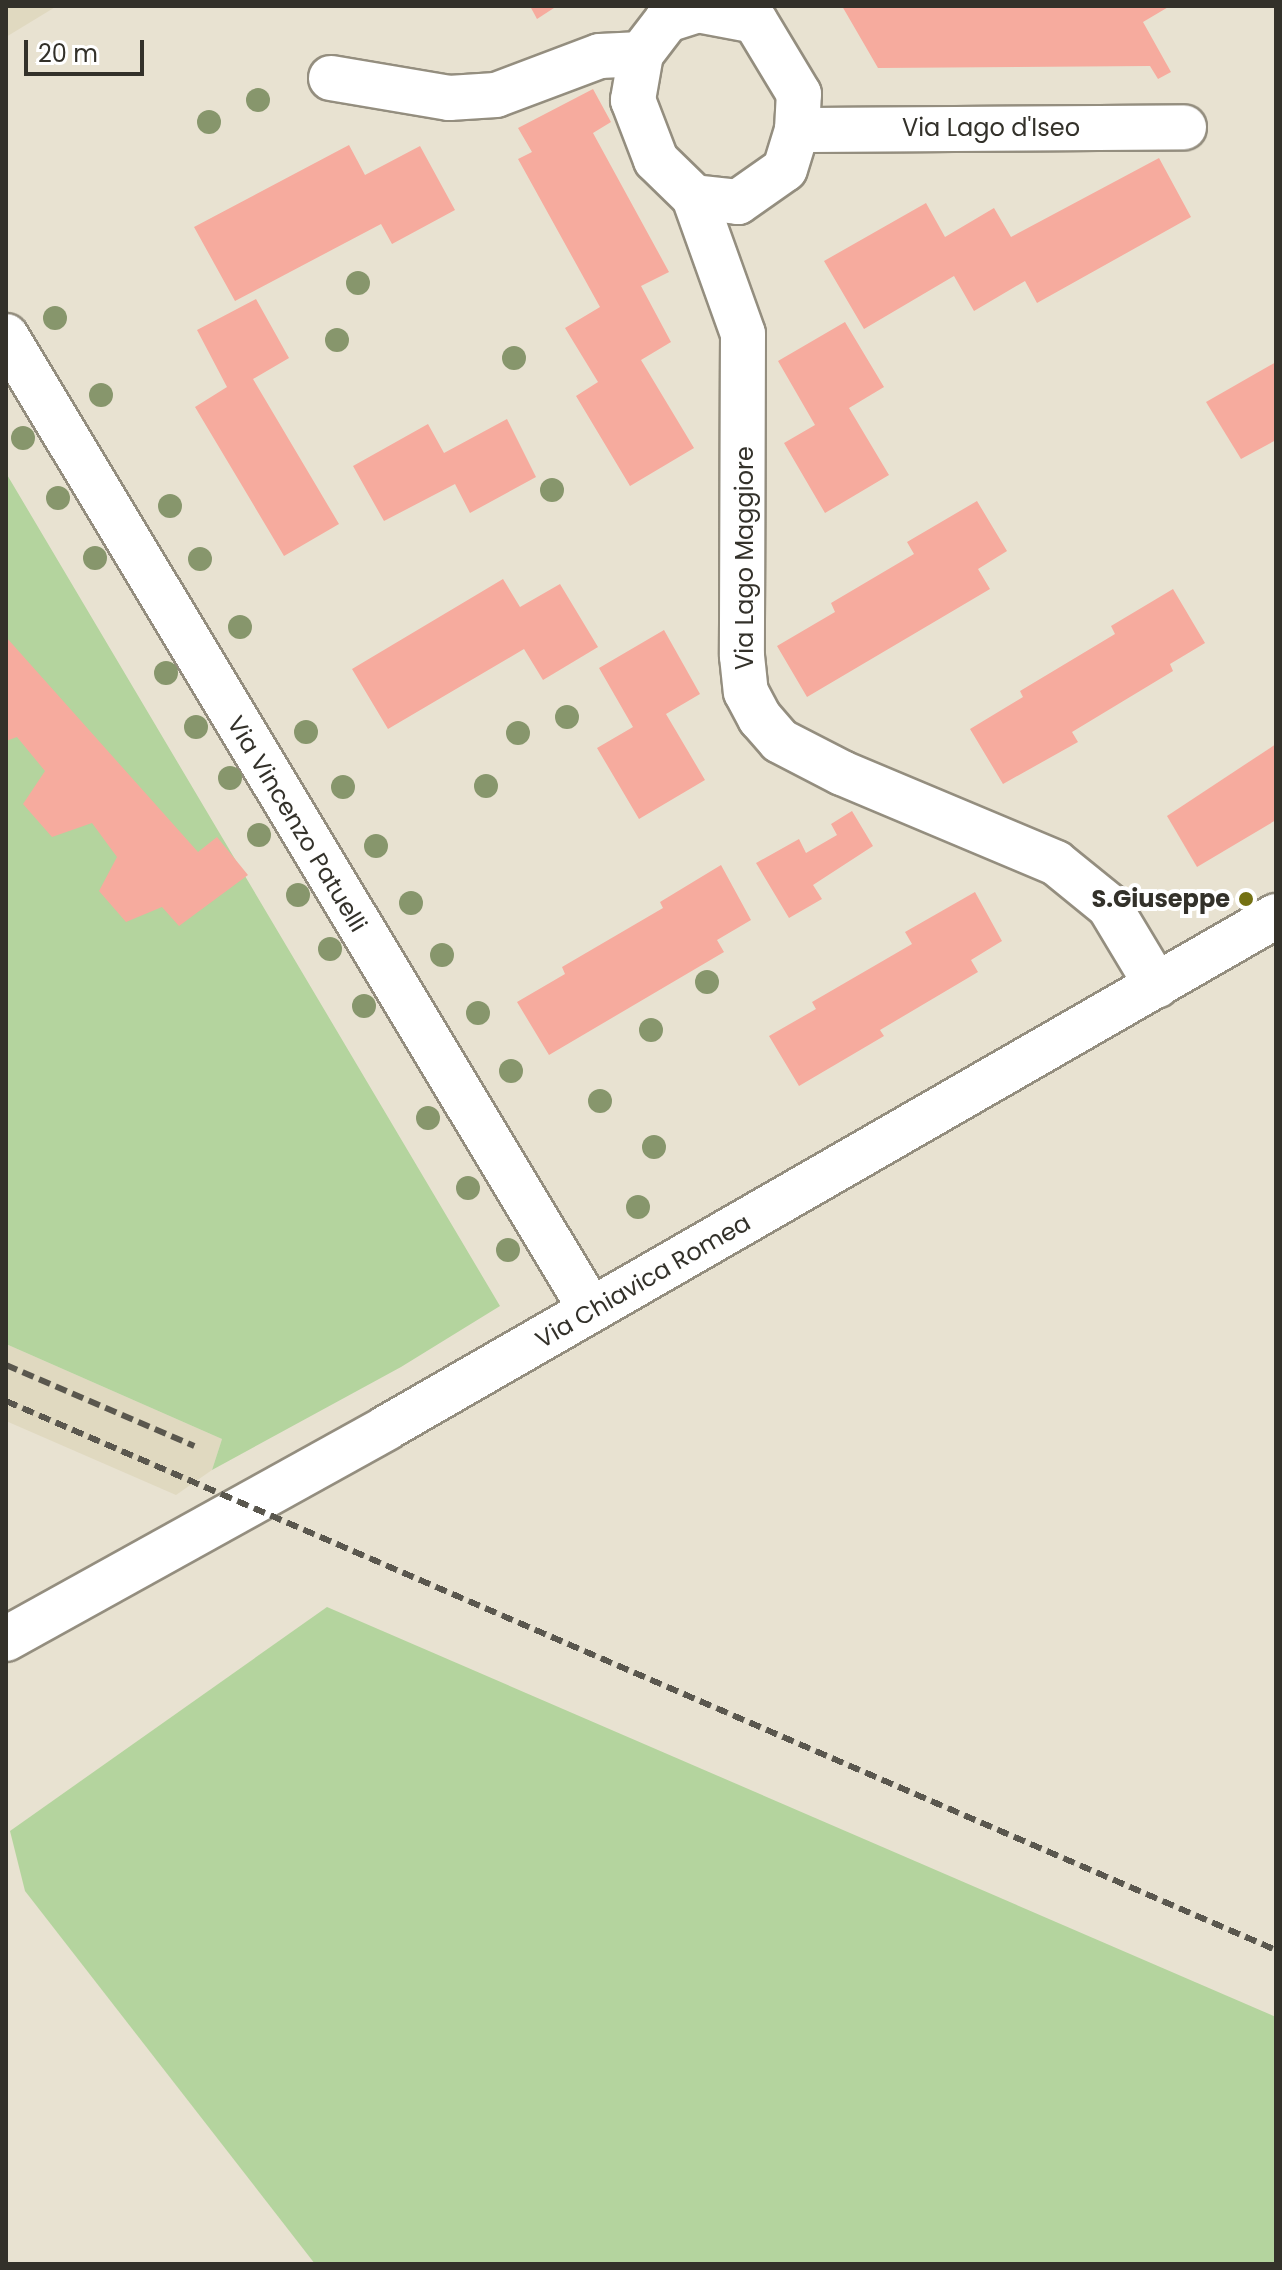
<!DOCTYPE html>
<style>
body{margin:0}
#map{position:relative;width:1282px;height:2270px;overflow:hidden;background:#e8e2d1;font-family:Poppins,sans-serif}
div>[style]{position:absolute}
.built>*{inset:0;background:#e0d9c0}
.green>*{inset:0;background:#b4d49e}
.building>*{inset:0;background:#f6ab9e}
.roads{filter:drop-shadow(2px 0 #948e7f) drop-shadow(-2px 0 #948e7f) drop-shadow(0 2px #948e7f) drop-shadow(0 -2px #948e7f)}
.minor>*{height:44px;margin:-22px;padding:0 22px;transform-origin:22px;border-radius:22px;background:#fff}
.tertiary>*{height:44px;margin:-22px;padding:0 22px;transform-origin:22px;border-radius:22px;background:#fff}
.rail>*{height:6px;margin-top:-3px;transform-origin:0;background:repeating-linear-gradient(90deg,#5a574e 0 12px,transparent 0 18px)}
.trees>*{width:24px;height:24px;margin:-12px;border-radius:50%;background:#87966c}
.dots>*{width:22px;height:22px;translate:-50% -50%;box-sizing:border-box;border:4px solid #fff;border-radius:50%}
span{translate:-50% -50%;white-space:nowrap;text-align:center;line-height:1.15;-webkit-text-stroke:8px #fff;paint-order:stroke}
.street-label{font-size:24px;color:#33312a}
.poi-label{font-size:24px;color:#33312a;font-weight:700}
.right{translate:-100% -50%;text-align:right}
.frame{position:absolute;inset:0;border:8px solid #33312a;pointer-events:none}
.scale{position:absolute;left:24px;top:40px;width:120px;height:36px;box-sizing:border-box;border:4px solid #33312a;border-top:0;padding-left:10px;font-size:24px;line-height:28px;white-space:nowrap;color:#33312a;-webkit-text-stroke:6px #fff;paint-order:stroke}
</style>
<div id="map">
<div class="built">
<div style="clip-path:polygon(6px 6px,57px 6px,6px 37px)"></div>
<div style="clip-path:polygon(6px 1344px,222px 1439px,212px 1470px,176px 1495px,6px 1421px)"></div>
</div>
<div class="green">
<div style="clip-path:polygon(6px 473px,500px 1306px,401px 1367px,212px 1470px,222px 1439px,6px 1344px)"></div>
<div style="clip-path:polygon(327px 1607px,1276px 2017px,1276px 2264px,315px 2264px,25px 1891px,10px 1831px)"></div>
</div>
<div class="building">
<div style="clip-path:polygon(530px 6px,557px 6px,537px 19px)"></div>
<div style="clip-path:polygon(842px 6px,1170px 6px,1143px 22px,1171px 72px,1158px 79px,1150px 66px,878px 68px)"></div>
<div style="clip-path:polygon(593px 89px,611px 122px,593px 133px,669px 272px,641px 286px,671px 342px,641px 360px,694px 448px,630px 486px,576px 396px,598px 382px,565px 328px,600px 307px,518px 159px,532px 152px,518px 128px)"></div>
<div style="clip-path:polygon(349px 145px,365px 175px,420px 146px,455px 210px,392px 244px,381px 224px,235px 301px,194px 227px)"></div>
<div style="clip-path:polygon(1159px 158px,1191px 217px,1037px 303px,1025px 281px,974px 311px,954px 276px,864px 329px,824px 261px,926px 203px,945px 237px,994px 208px,1011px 237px)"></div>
<div style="clip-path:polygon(256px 299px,289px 358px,253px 379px,339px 524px,284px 556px,195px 407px,227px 387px,197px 330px)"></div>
<div style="clip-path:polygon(845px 322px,884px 387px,849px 408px,889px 475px,825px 513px,784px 443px,815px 425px,778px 361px)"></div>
<div style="clip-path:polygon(1276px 362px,1276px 440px,1241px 459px,1206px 402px)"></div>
<div style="clip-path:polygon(507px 419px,536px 477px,470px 513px,455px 484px,384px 521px,353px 466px,428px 424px,444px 453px)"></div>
<div style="clip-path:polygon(977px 501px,1007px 551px,978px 569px,990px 589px,807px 697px,777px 646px,835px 612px,831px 603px,914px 554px,907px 542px)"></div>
<div style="clip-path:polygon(503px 579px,520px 607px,560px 584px,598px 647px,543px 680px,524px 649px,388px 729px,352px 669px)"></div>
<div style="clip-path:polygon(1173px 589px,1205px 643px,1170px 664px,1173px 671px,1072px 732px,1078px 742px,1003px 784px,970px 729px,1023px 697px,1020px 691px,1115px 634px,1111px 626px)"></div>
<div style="clip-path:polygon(664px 630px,700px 694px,666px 714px,705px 780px,639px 819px,597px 748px,633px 727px,599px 668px)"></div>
<div style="clip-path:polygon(6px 637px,198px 852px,217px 837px,248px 875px,179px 926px,162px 907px,126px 922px,99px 891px,117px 857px,92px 823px,52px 837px,23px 804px,45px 771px,17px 737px,6px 741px)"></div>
<div style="clip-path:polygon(1276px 744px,1276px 820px,1197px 867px,1167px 816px)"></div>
<div style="clip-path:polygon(852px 811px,873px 846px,813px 885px,822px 899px,789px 918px,756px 863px,799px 839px,806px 853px,837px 835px,831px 824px)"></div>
<div style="clip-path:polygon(721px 865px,751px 920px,717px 940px,724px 952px,549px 1055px,517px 1002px,565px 974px,562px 967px,663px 908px,660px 902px)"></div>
<div style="clip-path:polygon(975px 892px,1002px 941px,971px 960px,978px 972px,880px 1030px,884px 1036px,799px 1086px,769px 1036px,816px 1009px,812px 1002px,912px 944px,905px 932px)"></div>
</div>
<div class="roads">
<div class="minor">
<div style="left:331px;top:78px;width:120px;rotate:9.6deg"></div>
<div style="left:449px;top:98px;width:47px;rotate:-3.7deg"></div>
<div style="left:496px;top:95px;width:111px;rotate:-20.6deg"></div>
<div style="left:600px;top:56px;width:41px;rotate:-2.8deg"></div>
<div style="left:797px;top:130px;width:387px;rotate:-0.4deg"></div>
<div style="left:694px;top:197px;width:44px;rotate:6.5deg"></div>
<div style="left:738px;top:202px;width:57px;rotate:-35.1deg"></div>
<div style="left:785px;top:169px;width:41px;rotate:-72.9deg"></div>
<div style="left:797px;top:130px;width:36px;rotate:-87deg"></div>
<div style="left:799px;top:94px;width:85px;rotate:-121.1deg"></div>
<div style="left:755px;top:21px;width:58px;rotate:-169.1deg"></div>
<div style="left:698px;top:10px;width:33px;rotate:162deg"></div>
<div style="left:667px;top:20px;width:43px;rotate:127.4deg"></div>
<div style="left:641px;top:54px;width:47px;rotate:99.9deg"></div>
<div style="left:633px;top:100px;width:64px;rotate:69deg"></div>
<div style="left:656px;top:160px;width:53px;rotate:44.2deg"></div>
<div style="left:694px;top:197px;width:145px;rotate:70.3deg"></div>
<div style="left:743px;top:334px;width:322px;rotate:90.2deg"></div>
<div style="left:742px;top:656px;width:36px;rotate:84deg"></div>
<div style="left:746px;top:692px;width:30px;rotate:62deg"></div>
<div style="left:760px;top:718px;width:30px;rotate:49deg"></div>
<div style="left:780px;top:741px;width:70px;rotate:27.3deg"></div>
<div style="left:842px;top:773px;width:232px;rotate:22.8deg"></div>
<div style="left:1056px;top:863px;width:68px;rotate:39.1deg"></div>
<div style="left:1109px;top:906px;width:93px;rotate:59deg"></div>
<div style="left:6px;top:336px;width:1136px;rotate:59.01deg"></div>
</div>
<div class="tertiary">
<div style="left:6px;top:1639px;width:435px;rotate:-29deg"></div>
<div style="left:386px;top:1428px;width:1027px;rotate:-29.91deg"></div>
</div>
</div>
<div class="rail">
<div style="left:6px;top:1365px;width:205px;rotate:23.3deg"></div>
<div style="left:6px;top:1401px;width:1384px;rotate:23.38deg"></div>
</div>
<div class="trees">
<div style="left:258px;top:100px"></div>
<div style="left:209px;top:122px"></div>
<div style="left:358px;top:283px"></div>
<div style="left:55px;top:318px"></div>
<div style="left:337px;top:340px"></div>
<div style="left:514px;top:358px"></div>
<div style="left:101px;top:395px"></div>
<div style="left:23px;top:438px"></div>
<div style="left:552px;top:490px"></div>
<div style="left:58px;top:498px"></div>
<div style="left:170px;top:506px"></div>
<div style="left:95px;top:558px"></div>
<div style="left:200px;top:559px"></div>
<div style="left:240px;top:627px"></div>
<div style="left:166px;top:673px"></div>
<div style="left:567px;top:717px"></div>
<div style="left:196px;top:727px"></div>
<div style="left:306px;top:732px"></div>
<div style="left:518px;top:733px"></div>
<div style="left:230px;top:778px"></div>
<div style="left:486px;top:786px"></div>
<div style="left:343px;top:787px"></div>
<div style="left:259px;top:835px"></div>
<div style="left:376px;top:846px"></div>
<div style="left:298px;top:895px"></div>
<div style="left:411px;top:903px"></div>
<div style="left:330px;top:949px"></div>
<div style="left:442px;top:955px"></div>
<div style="left:707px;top:982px"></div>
<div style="left:364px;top:1006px"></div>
<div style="left:478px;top:1013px"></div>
<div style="left:651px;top:1030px"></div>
<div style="left:511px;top:1071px"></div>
<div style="left:600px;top:1101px"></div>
<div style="left:428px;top:1118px"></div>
<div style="left:654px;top:1147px"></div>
<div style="left:468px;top:1188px"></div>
<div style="left:638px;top:1207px"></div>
<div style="left:508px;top:1250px"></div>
</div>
<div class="dots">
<div style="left:1246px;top:899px;background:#747113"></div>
</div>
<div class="street-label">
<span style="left:991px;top:128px">Via Lago d'Iseo</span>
<span style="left:745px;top:558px;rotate:-90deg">Via Lago Maggiore</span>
<span style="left:297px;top:824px;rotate:59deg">Via Vincenzo Patuelli</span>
<span style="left:643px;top:1281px;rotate:-30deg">Via Chiavica Romea</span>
</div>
<div class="poi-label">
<span class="right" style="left:1230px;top:899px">S.Giuseppe</span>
</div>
<div class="frame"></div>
<div class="scale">20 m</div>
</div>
